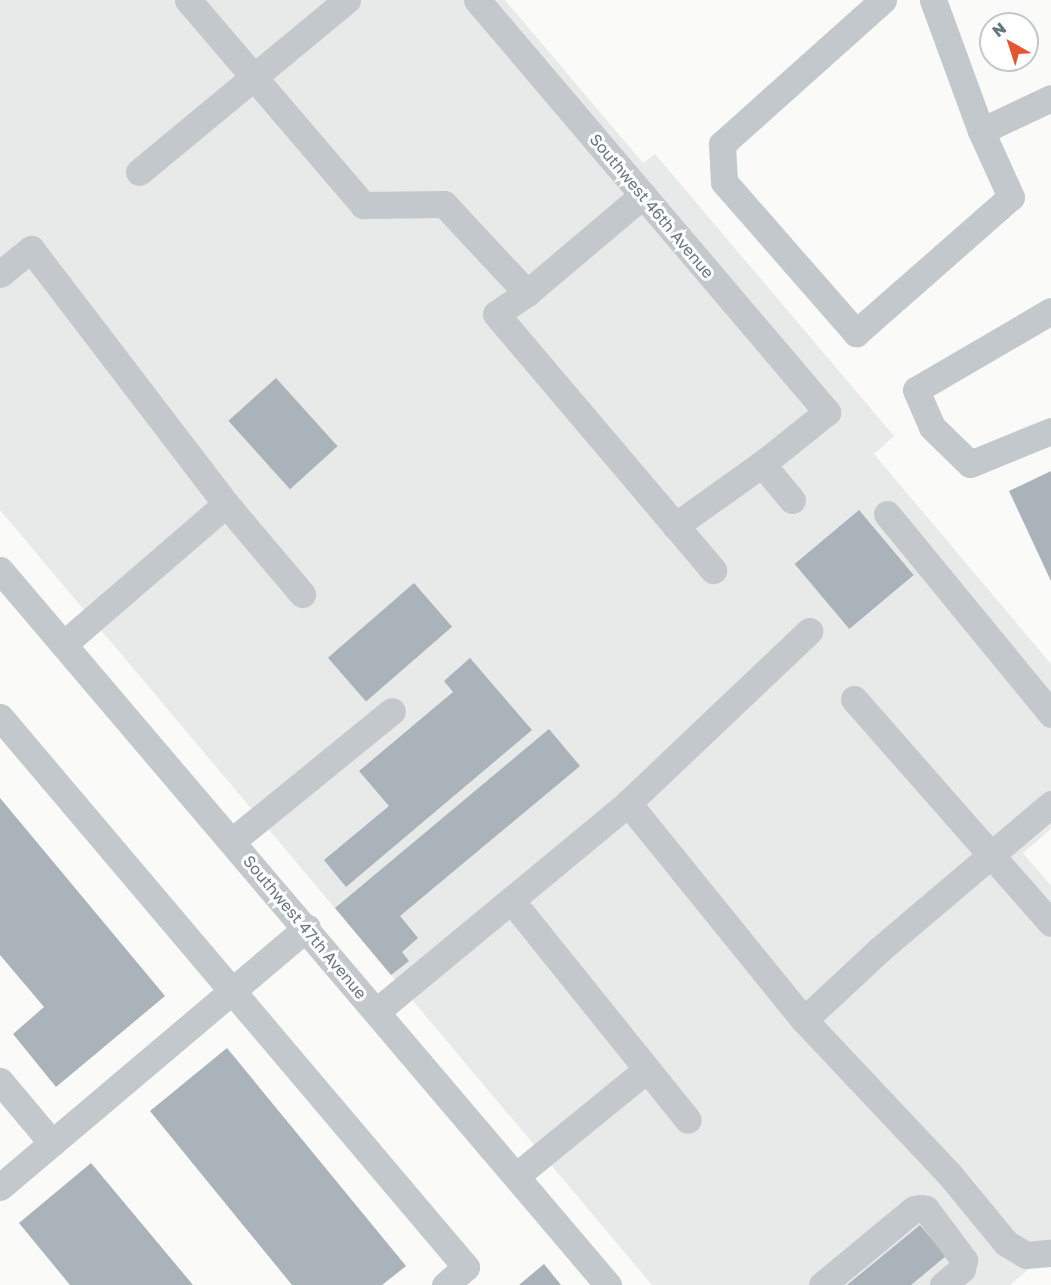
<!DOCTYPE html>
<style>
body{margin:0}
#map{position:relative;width:1051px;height:1285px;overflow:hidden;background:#fafaf8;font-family:"Golos Text",sans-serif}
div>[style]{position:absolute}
.built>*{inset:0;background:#e8e9e9}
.building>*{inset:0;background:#aab3b9;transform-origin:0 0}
.minor>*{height:27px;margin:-13.5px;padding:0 13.5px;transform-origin:13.5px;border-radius:13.5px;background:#c3c8cc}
span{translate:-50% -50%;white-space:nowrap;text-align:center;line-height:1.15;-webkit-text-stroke:6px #fff;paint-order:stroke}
.street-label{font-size:16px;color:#657683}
.north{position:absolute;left:979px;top:12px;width:60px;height:60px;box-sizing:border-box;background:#fff;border:2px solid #c1c8cd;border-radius:50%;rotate:321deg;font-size:16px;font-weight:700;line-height:24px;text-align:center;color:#657683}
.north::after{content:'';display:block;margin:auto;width:21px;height:27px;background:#e4572e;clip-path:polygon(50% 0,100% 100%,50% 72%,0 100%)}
</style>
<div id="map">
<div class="built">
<div style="clip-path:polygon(0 0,505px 0,643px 163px,655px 154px,894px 436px,874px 454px,1051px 664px,1051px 829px,1023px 853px,1051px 886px,1051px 1250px,1010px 1285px,652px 1285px,0 510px)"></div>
</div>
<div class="building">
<div style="left:276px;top:378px;width:92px;height:64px;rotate:48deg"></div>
<div style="clip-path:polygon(1051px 471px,1051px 581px,1009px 491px)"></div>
<div style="left:859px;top:510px;width:85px;height:84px;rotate:50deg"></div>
<div style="left:414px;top:583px;width:58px;height:114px;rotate:49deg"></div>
<div style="clip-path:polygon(470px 658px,532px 730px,346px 887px,324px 860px,389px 806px,359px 771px,453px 692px,444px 681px)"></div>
<div style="clip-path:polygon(549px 729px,580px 766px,400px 916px,418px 938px,402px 952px,409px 961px,391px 975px,335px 908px)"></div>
<div style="clip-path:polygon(0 798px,165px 996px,56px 1087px,13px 1034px,44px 1007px,0 955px)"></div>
<div style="clip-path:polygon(227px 1048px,406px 1266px,382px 1285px,292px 1285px,150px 1111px)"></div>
<div style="clip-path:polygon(91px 1163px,193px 1285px,70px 1285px,19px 1223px)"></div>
<div style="clip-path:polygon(920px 1225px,946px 1256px,911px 1285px,847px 1285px)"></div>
<div style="clip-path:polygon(544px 1264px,561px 1285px,519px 1285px)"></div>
</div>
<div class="minor">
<div style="left:188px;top:0;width:270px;rotate:49.5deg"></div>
<div style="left:363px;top:205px;width:81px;rotate:-0.7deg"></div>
<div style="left:444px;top:204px;width:122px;rotate:47deg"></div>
<div style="left:527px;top:293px;width:37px;rotate:146deg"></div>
<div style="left:496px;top:314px;width:336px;rotate:49.7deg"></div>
<div style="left:477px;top:0;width:541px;rotate:49.65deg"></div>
<div style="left:827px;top:412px;width:83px;rotate:141.3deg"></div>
<div style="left:883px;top:0;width:216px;rotate:138.2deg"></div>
<div style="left:722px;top:144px;width:38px;rotate:87deg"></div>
<div style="left:724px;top:182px;width:201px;rotate:48.8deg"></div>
<div style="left:856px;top:333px;width:206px;rotate:-41.3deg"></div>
<div style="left:1011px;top:197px;width:72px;rotate:-114.4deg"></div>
<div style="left:981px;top:131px;width:77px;rotate:-25.2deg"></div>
<div style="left:933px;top:0;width:140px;rotate:69.9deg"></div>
<div style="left:139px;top:172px;width:270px;rotate:-39.6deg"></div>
<div style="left:0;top:274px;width:40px;rotate:-39deg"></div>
<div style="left:31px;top:249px;width:321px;rotate:52.6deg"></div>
<div style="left:226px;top:504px;width:214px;rotate:139.2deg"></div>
<div style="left:527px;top:293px;width:152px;rotate:-40.2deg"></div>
<div style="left:1051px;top:311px;width:156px;rotate:149.7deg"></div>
<div style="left:916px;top:390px;width:40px;rotate:66.6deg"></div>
<div style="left:932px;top:427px;width:53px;rotate:44.2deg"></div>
<div style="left:970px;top:464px;width:87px;rotate:-22.2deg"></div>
<div style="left:226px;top:504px;width:118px;rotate:49.8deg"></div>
<div style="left:887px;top:514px;width:259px;rotate:50.6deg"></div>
<div style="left:675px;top:526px;width:107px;rotate:-35.5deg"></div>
<div style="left:762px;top:464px;width:47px;rotate:50.2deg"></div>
<div style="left:0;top:570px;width:939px;rotate:49.62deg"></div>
<div style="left:854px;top:699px;width:298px;rotate:48.7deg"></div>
<div style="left:0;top:717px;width:721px;rotate:49.73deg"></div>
<div style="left:466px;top:1267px;width:28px;rotate:139deg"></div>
<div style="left:628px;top:803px;width:279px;rotate:51deg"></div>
<div style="left:804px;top:1020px;width:213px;rotate:46.7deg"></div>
<div style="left:950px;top:1175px;width:88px;rotate:50.5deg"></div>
<div style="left:1006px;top:1243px;width:23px;rotate:31deg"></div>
<div style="left:1026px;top:1255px;width:25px;rotate:-5deg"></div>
<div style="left:232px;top:841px;width:206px;rotate:-39.1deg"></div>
<div style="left:511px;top:900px;width:282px;rotate:51.2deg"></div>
<div style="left:377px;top:1011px;width:326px;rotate:-39.6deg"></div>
<div style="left:628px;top:803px;width:250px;rotate:-43.5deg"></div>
<div style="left:804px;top:1020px;width:103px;rotate:-43deg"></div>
<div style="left:879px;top:950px;width:226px;rotate:-40.3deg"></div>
<div style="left:0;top:1081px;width:81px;rotate:50deg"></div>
<div style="left:516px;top:1176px;width:169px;rotate:-39.2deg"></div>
<div style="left:0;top:1187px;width:402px;rotate:-40.2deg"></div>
<div style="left:822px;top:1285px;width:119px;rotate:-39.6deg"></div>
<div style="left:914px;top:1209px;width:7px;rotate:-8deg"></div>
<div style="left:921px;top:1208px;width:5px;rotate:11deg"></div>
<div style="left:926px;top:1209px;width:64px;rotate:53.3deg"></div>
<div style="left:964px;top:1260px;width:9px;rotate:103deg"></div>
<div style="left:962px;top:1269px;width:25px;rotate:140deg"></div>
</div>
<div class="street-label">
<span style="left:652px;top:206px;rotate:50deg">Southwest 46th Avenue</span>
<span style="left:305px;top:927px;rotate:50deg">Southwest 47th Avenue</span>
</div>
<div class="north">N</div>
</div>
